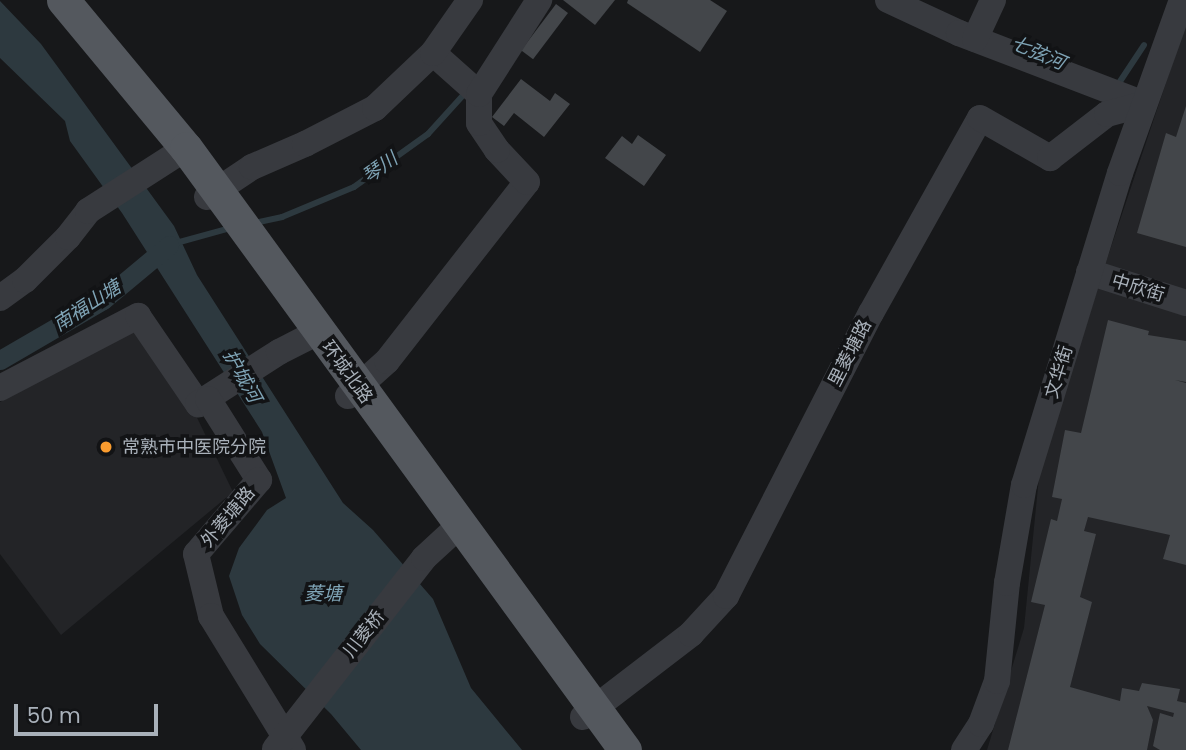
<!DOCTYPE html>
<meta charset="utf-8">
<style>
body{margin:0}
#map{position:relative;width:1186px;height:750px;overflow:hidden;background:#17181a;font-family:Poppins,"Noto Sans SC",sans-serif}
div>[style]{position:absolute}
.built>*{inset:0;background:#232427}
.water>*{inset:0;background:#2d393f}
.stream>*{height:6px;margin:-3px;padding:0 3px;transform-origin:3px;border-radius:3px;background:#2d393f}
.canal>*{height:19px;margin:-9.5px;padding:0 9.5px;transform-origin:9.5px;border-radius:9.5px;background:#2d393f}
.building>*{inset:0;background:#43464a;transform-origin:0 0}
.minor>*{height:26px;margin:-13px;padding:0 13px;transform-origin:13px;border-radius:13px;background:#383a3f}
.major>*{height:33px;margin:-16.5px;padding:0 16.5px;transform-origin:16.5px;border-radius:16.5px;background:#54585e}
.dots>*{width:19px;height:19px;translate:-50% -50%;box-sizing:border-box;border:4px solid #121315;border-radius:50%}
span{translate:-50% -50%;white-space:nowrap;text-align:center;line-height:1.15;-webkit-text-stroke:7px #121315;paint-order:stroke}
.street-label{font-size:18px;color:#a9b1ba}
.poi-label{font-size:18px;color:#a9b1ba}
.left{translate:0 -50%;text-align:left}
.water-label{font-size:19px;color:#7fa4b6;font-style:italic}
.scale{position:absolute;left:14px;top:704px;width:144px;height:32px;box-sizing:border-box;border:4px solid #a9b1ba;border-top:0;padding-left:9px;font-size:21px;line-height:24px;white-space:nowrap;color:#a9b1ba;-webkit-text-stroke:5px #121315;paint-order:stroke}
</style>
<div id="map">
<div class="built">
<div style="clip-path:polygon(1186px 23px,1186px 750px,987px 750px,1024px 628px,1039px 477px,1103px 271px)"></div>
<div style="clip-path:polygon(136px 327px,188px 399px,233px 492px,61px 635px,0 554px,0 402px)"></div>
</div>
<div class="water">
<div style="clip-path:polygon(0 1px,41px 44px,174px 226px,197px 275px,343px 503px,373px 530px,433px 599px,471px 688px,522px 750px,361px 750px,331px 714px,260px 644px,242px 615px,229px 576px,239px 548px,267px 510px,286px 498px,262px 432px,122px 213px,70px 141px,65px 121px,0 58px)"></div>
</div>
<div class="stream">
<div style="left:1117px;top:86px;width:49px;rotate:-56.6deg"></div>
<div style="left:254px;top:223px;width:29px;rotate:-12deg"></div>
<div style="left:282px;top:217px;width:78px;rotate:-22.6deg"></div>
<div style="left:354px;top:187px;width:91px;rotate:-35.6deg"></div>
<div style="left:428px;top:134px;width:58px;rotate:-47.8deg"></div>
<div style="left:176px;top:243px;width:56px;rotate:-15.5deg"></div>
</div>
<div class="canal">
<div style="left:0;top:360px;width:119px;rotate:-30.2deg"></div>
<div style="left:103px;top:300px;width:86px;rotate:-39.8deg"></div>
</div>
<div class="building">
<div style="clip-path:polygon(563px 0,615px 0,595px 25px)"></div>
<div style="clip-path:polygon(628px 0,710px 0,727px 11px,700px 52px,627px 3px)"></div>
<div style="left:556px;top:4px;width:15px;height:58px;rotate:37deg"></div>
<div style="clip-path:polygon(521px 79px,550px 101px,555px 93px,570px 104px,544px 137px,514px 113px,504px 126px,492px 117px)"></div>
<div style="clip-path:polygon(1186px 106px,1186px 247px,1137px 233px,1166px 133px,1176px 137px)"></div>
<div style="clip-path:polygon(638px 135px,666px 155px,644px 186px,605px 158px,622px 136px,632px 144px)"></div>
<div style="clip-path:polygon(1108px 320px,1149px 331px,1148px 335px,1186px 341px,1186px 382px,1175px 380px,1186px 383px,1186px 565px,1163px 559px,1170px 535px,1088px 517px,1084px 531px,1096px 534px,1080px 597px,1092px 602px,1070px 687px,1120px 701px,1122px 688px,1139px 691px,1142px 683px,1180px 689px,1177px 701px,1186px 703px,1186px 750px,1160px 750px,1153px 746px,1160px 713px,1173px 717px,1174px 713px,1147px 706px,1153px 720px,1147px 750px,1008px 750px,1045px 605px,1031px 602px,1051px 519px,1057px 521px,1062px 499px,1052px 497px,1065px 430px,1081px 433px)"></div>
</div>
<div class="minor">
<div style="left:888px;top:0;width:78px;rotate:24.9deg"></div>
<div style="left:959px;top:33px;width:198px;rotate:21deg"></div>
<div style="left:975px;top:39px;width:43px;rotate:-65.2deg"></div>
<div style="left:433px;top:53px;width:62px;rotate:41.7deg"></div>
<div style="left:207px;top:197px;width:54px;rotate:-33.7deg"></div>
<div style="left:252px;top:167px;width:58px;rotate:-23.5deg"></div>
<div style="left:305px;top:144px;width:79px;rotate:-27.2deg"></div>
<div style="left:375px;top:108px;width:80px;rotate:-43.5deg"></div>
<div style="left:433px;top:53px;width:65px;rotate:-55.1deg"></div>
<div style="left:1089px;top:272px;width:102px;rotate:17.7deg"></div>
<div style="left:0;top:298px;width:31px;rotate:-36deg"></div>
<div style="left:25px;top:280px;width:61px;rotate:-45deg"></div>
<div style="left:68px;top:237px;width:33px;rotate:-52deg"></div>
<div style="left:88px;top:211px;width:117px;rotate:-32.7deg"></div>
<div style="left:0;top:388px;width:156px;rotate:-27.6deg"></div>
<div style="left:138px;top:316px;width:107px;rotate:55.7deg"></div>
<div style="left:198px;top:404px;width:96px;rotate:-32.7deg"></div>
<div style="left:279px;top:352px;width:31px;rotate:-27deg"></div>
<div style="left:348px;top:396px;width:52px;rotate:-41.9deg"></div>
<div style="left:387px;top:361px;width:227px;rotate:-52deg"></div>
<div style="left:527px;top:182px;width:44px;rotate:-133.2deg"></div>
<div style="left:497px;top:150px;width:32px;rotate:-124deg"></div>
<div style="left:479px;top:123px;width:29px;rotate:-90deg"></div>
<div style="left:479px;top:94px;width:112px;rotate:-57.4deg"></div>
<div style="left:208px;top:399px;width:96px;rotate:57.8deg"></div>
<div style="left:259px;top:480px;width:97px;rotate:130.4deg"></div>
<div style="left:196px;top:554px;width:64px;rotate:76.4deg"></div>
<div style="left:211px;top:616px;width:157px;rotate:58.5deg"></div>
<div style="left:583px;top:717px;width:136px;rotate:-37.5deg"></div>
<div style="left:691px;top:634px;width:52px;rotate:-47.4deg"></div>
<div style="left:726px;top:596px;width:318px;rotate:-62.9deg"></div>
<div style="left:871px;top:313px;width:223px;rotate:-60.8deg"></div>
<div style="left:980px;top:118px;width:81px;rotate:29.7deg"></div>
<div style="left:1050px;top:158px;width:72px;rotate:-37.7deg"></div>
<div style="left:1107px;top:114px;width:38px;rotate:-15deg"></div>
<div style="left:275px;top:749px;width:242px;rotate:-52deg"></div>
<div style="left:424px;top:558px;width:50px;rotate:-42.6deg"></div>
<div style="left:964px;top:750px;width:31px;rotate:-57deg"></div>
<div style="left:981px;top:724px;width:46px;rotate:-69.6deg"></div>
<div style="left:997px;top:681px;width:99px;rotate:-84.2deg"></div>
<div style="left:1007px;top:583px;width:99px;rotate:-80.2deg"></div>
<div style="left:1024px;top:485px;width:326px;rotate:-72.9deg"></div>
<div style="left:1120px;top:173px;width:184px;rotate:-70.3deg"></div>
</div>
<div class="major">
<div style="left:63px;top:0;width:192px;rotate:50.3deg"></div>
<div style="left:186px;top:148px;width:745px;rotate:53.9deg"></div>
</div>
<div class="dots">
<div style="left:106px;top:447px;background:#fa9c2f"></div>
</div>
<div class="street-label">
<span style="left:1138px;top:288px;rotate:17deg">中欣街</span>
<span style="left:850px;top:353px;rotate:-63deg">里菱塘路</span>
<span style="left:347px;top:372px;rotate:54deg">环城北路</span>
<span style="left:1059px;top:372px;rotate:-73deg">文华街</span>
<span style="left:228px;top:517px;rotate:-50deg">外菱塘路</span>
<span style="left:364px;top:634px;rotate:-52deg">川菱桥</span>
</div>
<div class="poi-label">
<span class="left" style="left:122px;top:447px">常熟市中医院分院</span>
</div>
<div class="water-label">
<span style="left:1038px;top:53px;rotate:23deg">七弦河</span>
<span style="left:380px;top:168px;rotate:-36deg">琴川</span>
<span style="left:87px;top:306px;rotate:-33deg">南福山塘</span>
<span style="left:242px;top:376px;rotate:61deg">护城河</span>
<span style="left:323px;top:594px">菱塘</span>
</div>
<div class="scale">50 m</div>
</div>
